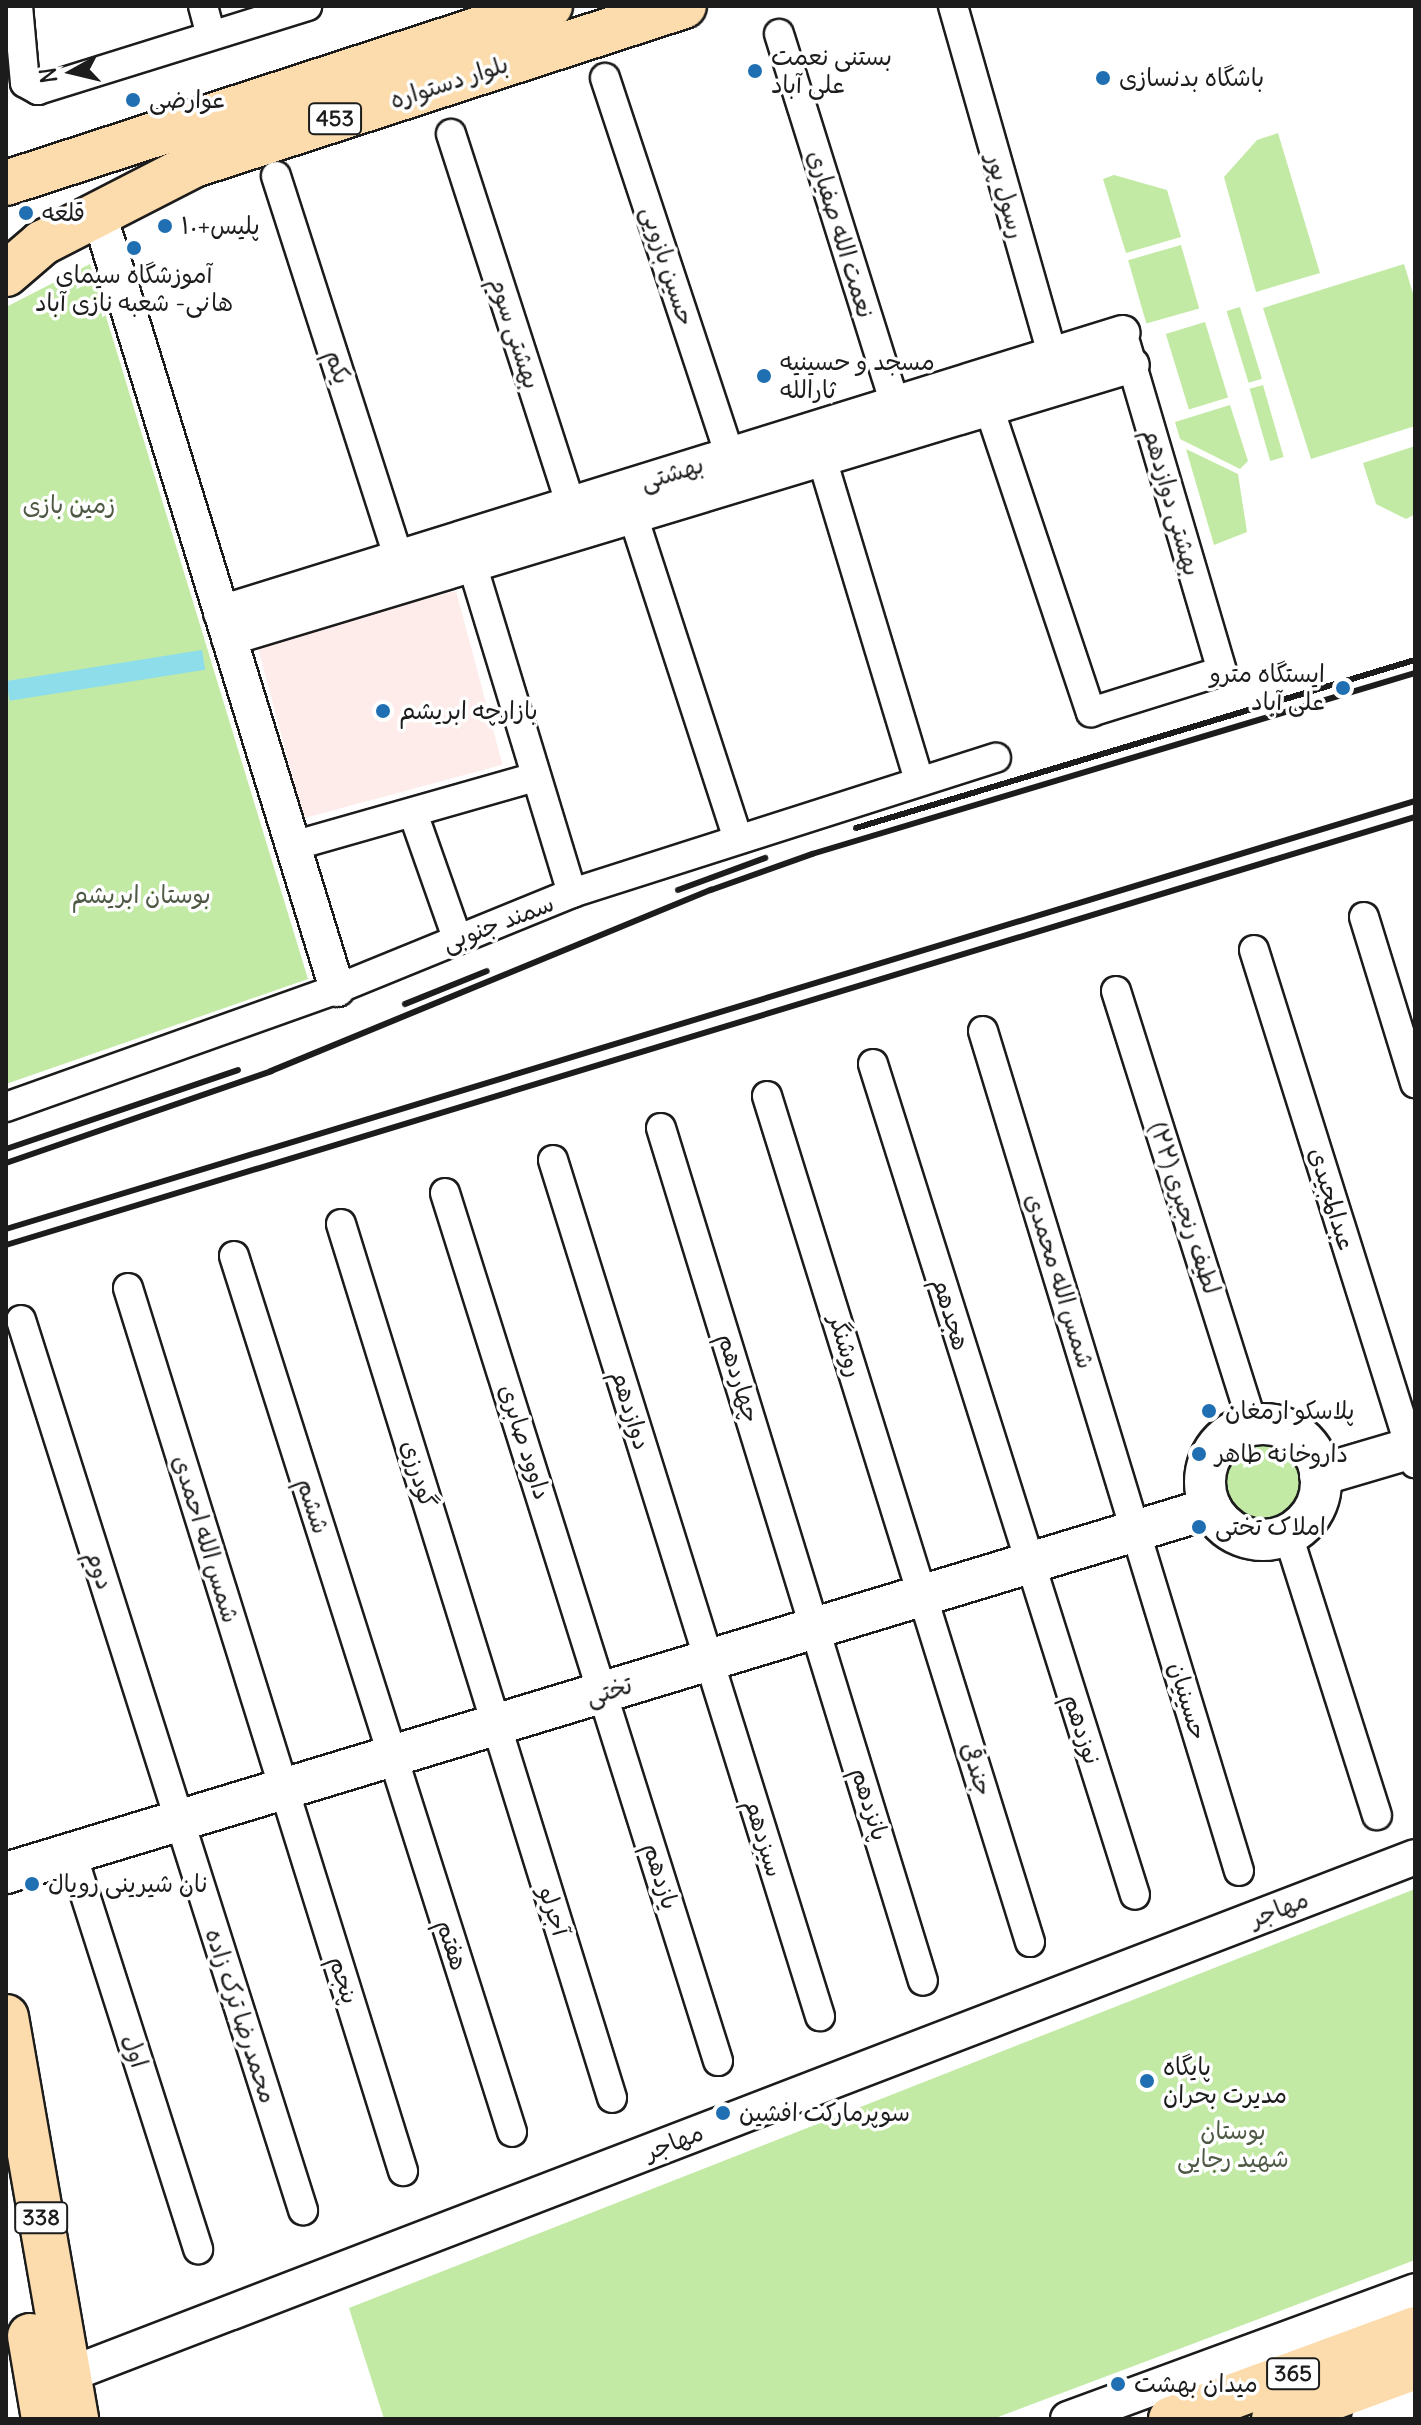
<!DOCTYPE html>
<meta charset="utf-8">
<style>
body{margin:0}
#map{position:relative;width:1421px;height:2425px;overflow:hidden;background:#fff;font-family:Delius,"Playpen Sans Arabic",sans-serif}
div>[style]{position:absolute}
.built>*{inset:0;background:#feecea;transform-origin:0 0}
.green>*{inset:0;background:#c2eaa5;transform-origin:0 0}
.round{border-radius:50%}
.water>*{inset:0;background:#8dddea;transform-origin:0 0}
.roads{filter:drop-shadow(2px 0 #1c1c1c) drop-shadow(-2px 0 #1c1c1c) drop-shadow(0 2px #1c1c1c) drop-shadow(0 -2px #1c1c1c)}
.minor>*{height:28px;margin:-14px;padding:0 14px;transform-origin:14px;border-radius:14px;background:#fff}
.tertiary>*{height:34px;margin:-17px;padding:0 17px;transform-origin:17px;border-radius:17px;background:#fff}
.secondary>*{height:40px;margin:-20px;padding:0 20px;transform-origin:20px;border-radius:20px;background:#fff}
.secondary>.ring{margin:-20px;padding:0;box-sizing:content-box;background:none;border:40px solid #fff;border-radius:50%}
.primary>*{height:44px;margin:-22px;padding:0 22px;transform-origin:22px;border-radius:22px;background:#fcdcac}
.trunk>*{height:44px;margin:-22px;padding:0 22px;transform-origin:22px;border-radius:22px;background:#fcdcac}
.rail>*{height:6px;margin:-3px;padding:0 3px;transform-origin:3px;border-radius:3px;background:#1c1c1c}
.dots>*{width:22px;height:22px;translate:-50% -50%;box-sizing:border-box;border:4px solid #fff;border-radius:50%}
span{translate:-50% -50%;white-space:nowrap;text-align:center;line-height:1.15;-webkit-text-stroke:7px #fff;paint-order:stroke}
.shield-label span{padding:2px 6px;background:#fff;border:2px solid;border-radius:6px;-webkit-text-stroke-width:0}
.shield-label{font-size:22px;color:#1c1c1c;font-weight:700}
.poi-label{font-size:24px;color:#1c1c1c}
.left{translate:0 -50%;text-align:left}
.right{translate:-100% -50%;text-align:right}
.street-label{font-size:24px;color:#1c1c1c}
.park-label{font-size:24px;color:#4e5a45}
.frame{position:absolute;inset:0;border:8px solid #1c1c1c;pointer-events:none}
.north{position:absolute;left:32px;top:32px;width:80px;height:80px;-webkit-text-stroke:6px #fff;paint-order:stroke;rotate:262deg;font-size:22px;font-weight:700;line-height:32px;text-align:center;color:#1c1c1c}
.north::after{content:'';display:block;margin:auto;width:28px;height:36px;background:#1c1c1c;clip-path:polygon(50% 0,100% 100%,50% 72%,0 100%)}
</style>
<div id="map">
<div class="built">
<div style="left:456px;top:591px;width:180px;height:206px;rotate:75deg"></div>
</div>
<div class="green">
<div style="clip-path:polygon(1278px 133px,1320px 273px,1256px 292px,1224px 177px,1257px 140px)"></div>
<div style="clip-path:polygon(1114px 175px,1167px 190px,1181px 237px,1126px 253px,1103px 179px)"></div>
<div style="left:1181px;top:245px;width:66px;height:55px;rotate:74deg"></div>
<div style="clip-path:polygon(90px 264px,308px 979px,6px 1084px,6px 307px)"></div>
<div style="clip-path:polygon(1404px 264px,1415px 300px,1415px 426px,1311px 459px,1263px 308px)"></div>
<div style="left:1240px;top:307px;width:75px;height:14px;rotate:73deg"></div>
<div style="left:1205px;top:322px;width:79px;height:41px;rotate:73deg"></div>
<div style="left:1263px;top:385px;width:75px;height:14px;rotate:74deg"></div>
<div style="clip-path:polygon(1230px 405px,1248px 461px,1240px 469px,1180px 439px,1175px 422px)"></div>
<div style="clip-path:polygon(1415px 446px,1415px 514px,1406px 519px,1376px 504px,1363px 463px)"></div>
<div style="clip-path:polygon(1186px 449px,1238px 474px,1247px 532px,1214px 545px)"></div>
<div class="round" style="left:1214px;top:1432px;width:98px;height:98px"></div>
<div style="clip-path:polygon(1415px 1889px,1415px 2260px,993px 2419px,384px 2419px,349px 2308px)"></div>
</div>
<div class="water">
<div style="left:202px;top:650px;width:20px;height:198px;rotate:81deg"></div>
</div>
<div class="roads">
<div class="minor">
<div style="left:18px;top:6px;width:77px;rotate:84.8deg"></div>
<div style="left:25px;top:83px;width:15px;rotate:28deg"></div>
<div style="left:38px;top:90px;width:282px;rotate:-17.3deg"></div>
<div style="left:203px;top:6px;width:30px;rotate:75deg"></div>
<div style="left:953px;top:6px;width:383px;rotate:74.1deg"></div>
<div style="left:779px;top:34px;width:408px;rotate:72.6deg"></div>
<div style="left:605px;top:78px;width:397px;rotate:71.7deg"></div>
<div style="left:451px;top:134px;width:411px;rotate:72.1deg"></div>
<div style="left:276px;top:176px;width:401px;rotate:72.2deg"></div>
<div style="left:989px;top:408px;width:321px;rotate:71.5deg"></div>
<div style="left:1091px;top:712px;width:137px;rotate:-17.4deg"></div>
<div style="left:1222px;top:671px;width:340px;rotate:-106.4deg"></div>
<div style="left:822px;top:459px;width:336px;rotate:73.2deg"></div>
<div style="left:633px;top:516px;width:340px;rotate:72deg"></div>
<div style="left:472px;top:564px;width:344px;rotate:73.1deg"></div>
<div style="left:413px;top:813px;width:133px;rotate:70.6deg"></div>
<div style="left:293px;top:846px;width:252px;rotate:-15.9deg"></div>
<div style="left:1364px;top:917px;width:174px;rotate:72.9deg"></div>
<div style="left:1254px;top:950px;width:538px;rotate:72.58deg"></div>
<div style="left:1116px;top:991px;width:455px;rotate:72.5deg"></div>
<div style="left:983px;top:1031px;width:878px;rotate:73.05deg"></div>
<div style="left:873px;top:1064px;width:871px;rotate:72.5deg"></div>
<div style="left:767px;top:1096px;width:886px;rotate:72.73deg"></div>
<div style="left:6px;top:1107px;width:351px;rotate:-19.6deg"></div>
<div style="left:337px;top:989px;width:254px;rotate:-22.2deg"></div>
<div style="left:572px;top:893px;width:445px;rotate:-17.7deg"></div>
<div style="left:661px;top:1128px;width:892px;rotate:72.93deg"></div>
<div style="left:553px;top:1160px;width:897px;rotate:72.68deg"></div>
<div style="left:445px;top:1193px;width:910px;rotate:72.54deg"></div>
<div style="left:341px;top:1224px;width:915px;rotate:72.77deg"></div>
<div style="left:234px;top:1256px;width:919px;rotate:72.39deg"></div>
<div style="left:128px;top:1288px;width:925px;rotate:72.7deg"></div>
<div style="left:21px;top:1320px;width:934px;rotate:72.42deg"></div>
<div style="left:1288px;top:1535px;width:294px;rotate:72.4deg"></div>
<div style="left:72px;top:1854px;width:415px;rotate:72.3deg"></div>
</div>
<div class="tertiary">
<div style="left:98px;top:211px;width:814px;rotate:72.92deg"></div>
<div style="left:221px;top:613px;width:944px;rotate:-17.26deg"></div>
<div style="left:229px;top:638px;width:943px;rotate:-16.82deg"></div>
<div style="left:68px;top:2375px;width:1443px;rotate:-21.03deg"></div>
<div style="left:1068px;top:2419px;width:370px;rotate:-20.2deg"></div>
<div style="left:1369px;top:2419px;width:49px;rotate:-20.3deg"></div>
</div>
<div class="secondary">
<div class="ring" style="left:1205px;top:1424px;width:76px;height:76px"></div>
<div style="left:1320px;top:1475px;width:99px;rotate:-16.4deg"></div>
<div style="left:6px;top:1873px;width:1259px;rotate:-16.85deg"></div>
</div>
<div class="primary">
<div style="left:6px;top:183px;width:572px;rotate:-18.02deg"></div>
<div style="left:6px;top:274px;width:48px;rotate:-40.7deg"></div>
<div style="left:42px;top:243px;width:171px;rotate:-27.2deg"></div>
<div style="left:194px;top:165px;width:515px;rotate:-17.98deg"></div>
<div style="left:6px;top:2017px;width:408px;rotate:80.1deg"></div>
<div style="left:30px;top:2336px;width:84px;rotate:80.4deg"></div>
</div>
<div class="trunk">
<div style="left:1171px;top:2419px;width:260px;rotate:-20.2deg"></div>
<div style="left:1274px;top:2419px;width:150px;rotate:-20.2deg"></div>
</div>
</div>
<div class="rail">
<div style="left:856px;top:828px;width:584px;rotate:-16.73deg"></div>
<div style="left:678px;top:890px;width:93px;rotate:-20.2deg"></div>
<div style="left:405px;top:1004px;width:88px;rotate:-21.9deg"></div>
<div style="left:6px;top:1149px;width:245px;rotate:-18.8deg"></div>
<div style="left:6px;top:1163px;width:281px;rotate:-19.1deg"></div>
<div style="left:271px;top:1071px;width:476px;rotate:-22.4deg"></div>
<div style="left:711px;top:890px;width:107px;rotate:-19.6deg"></div>
<div style="left:812px;top:854px;width:630px;rotate:-16.71deg"></div>
<div style="left:6px;top:1229px;width:1473px;rotate:-16.9deg"></div>
<div style="left:6px;top:1245px;width:1473px;rotate:-16.9deg"></div>
</div>
<div class="dots">
<div style="left:755px;top:71px;background:#1f6fb2"></div>
<div style="left:1103px;top:78px;background:#1f6fb2"></div>
<div style="left:133px;top:100px;background:#1f6fb2"></div>
<div style="left:26px;top:213px;background:#1f6fb2"></div>
<div style="left:165px;top:226px;background:#1f6fb2"></div>
<div style="left:134px;top:248px;background:#1f6fb2"></div>
<div style="left:764px;top:376px;background:#1f6fb2"></div>
<div style="left:1343px;top:688px;background:#1f6fb2"></div>
<div style="left:383px;top:711px;background:#1f6fb2"></div>
<div style="left:1209px;top:1411px;background:#1f6fb2"></div>
<div style="left:1199px;top:1454px;background:#1f6fb2"></div>
<div style="left:1199px;top:1527px;background:#1f6fb2"></div>
<div style="left:32px;top:1884px;background:#1f6fb2"></div>
<div style="left:1147px;top:2081px;background:#1f6fb2"></div>
<div style="left:723px;top:2113px;background:#1f6fb2"></div>
<div style="left:1118px;top:2384px;background:#1f6fb2"></div>
</div>
<div class="shield-label">
<span style="left:335px;top:119px">453</span>
<span style="left:41px;top:2218px">338</span>
<span style="left:1293px;top:2374px">365</span>
</div>
<div class="poi-label">
<span class="left" style="left:771px;top:71px">بستنی نعمت<br>علی آباد</span>
<span class="left" style="left:1119px;top:78px">باشگاه بدنسازی</span>
<span class="left" style="left:149px;top:100px">عوارضی</span>
<span class="left" style="left:42px;top:213px">قلعه</span>
<span class="left" style="left:181px;top:226px">پلیس+۱۰</span>
<span style="left:134px;top:289px">آموزشگاه سیمای<br>هانی- شعبه نازی آباد</span>
<span class="left" style="left:780px;top:376px">مسجد و حسینیه<br>ثارالله</span>
<span class="right" style="left:1325px;top:688px">ایستگاه مترو<br>علی آباد</span>
<span class="left" style="left:399px;top:711px">بازارچه ابریشم</span>
<span class="left" style="left:1225px;top:1411px">پلاسکو ارمغان</span>
<span class="left" style="left:1215px;top:1454px">داروخانه طاهر</span>
<span class="left" style="left:1215px;top:1527px">املاک تختی</span>
<span class="left" style="left:48px;top:1884px">نان شیرینی رویال</span>
<span class="left" style="left:1163px;top:2081px">پایگاه<br>مدیرت بحران</span>
<span class="left" style="left:739px;top:2113px">سوپرمارکت افشین</span>
<span class="left" style="left:1134px;top:2384px">میدان بهشت</span>
</div>
<div class="street-label">
<span style="left:449px;top:82px;rotate:-18deg">بلوار دستواره</span>
<span style="left:1006px;top:196px;rotate:74deg">رسول پور</span>
<span style="left:841px;top:234px;rotate:73deg">نعمت الله صفیاری</span>
<span style="left:668px;top:266px;rotate:72deg">حسین بازویی</span>
<span style="left:515px;top:333px;rotate:72deg">بهشتی سوم</span>
<span style="left:338px;top:367px;rotate:72deg">یکم</span>
<span style="left:672px;top:473px;rotate:-17deg">بهشتی</span>
<span style="left:1172px;top:502px;rotate:74deg">بهشتی دوازدهم</span>
<span style="left:498px;top:923px;rotate:-21deg">سمند جنوبی</span>
<span style="left:1332px;top:1199px;rotate:73deg">عبدالمجیدی</span>
<span style="left:1185px;top:1208px;rotate:72deg">لطیف رنجبری (۲۲)</span>
<span style="left:1060px;top:1281px;rotate:73deg">شمس الله محمدی</span>
<span style="left:951px;top:1314px;rotate:73deg">هجدهم</span>
<span style="left:846px;top:1346px;rotate:73deg">روشنگر</span>
<span style="left:739px;top:1378px;rotate:73deg">چهاردهم</span>
<span style="left:631px;top:1410px;rotate:73deg">دوازدهم</span>
<span style="left:525px;top:1442px;rotate:72deg">داوود صابری</span>
<span style="left:419px;top:1474px;rotate:73deg">گودرزی</span>
<span style="left:313px;top:1506px;rotate:72deg">ششم</span>
<span style="left:206px;top:1539px;rotate:73deg">شمس الله احمدی</span>
<span style="left:100px;top:1570px;rotate:72deg">دوم</span>
<span style="left:609px;top:1691px;rotate:-17deg">تختی</span>
<span style="left:1188px;top:1701px;rotate:73deg">حسینیان</span>
<span style="left:1082px;top:1729px;rotate:72deg">نوزدهم</span>
<span style="left:977px;top:1769px;rotate:73deg">جندقی</span>
<span style="left:870px;top:1804px;rotate:73deg">پانزدهم</span>
<span style="left:764px;top:1838px;rotate:73deg">سیزدهم</span>
<span style="left:661px;top:1876px;rotate:73deg">یازدهم</span>
<span style="left:1279px;top:1909px;rotate:-21deg">مهاجر</span>
<span style="left:554px;top:1911px;rotate:73deg">آجرلو</span>
<span style="left:452px;top:1945px;rotate:72deg">هفتم</span>
<span style="left:344px;top:1980px;rotate:73deg">پنجم</span>
<span style="left:241px;top:2016px;rotate:72deg">محمدرضا ترک زاده</span>
<span style="left:135px;top:2051px;rotate:72deg">اول</span>
<span style="left:674px;top:2142px;rotate:-21deg">مهاجر</span>
</div>
<div class="park-label">
<span style="left:69px;top:505px">زمین بازی</span>
<span style="left:141px;top:895px">بوستان ابریشم</span>
<span style="left:1233px;top:2145px">بوستان<br>شهید رجایی</span>
</div>
<div class="frame"></div>
<div class="north">N</div>
</div>
